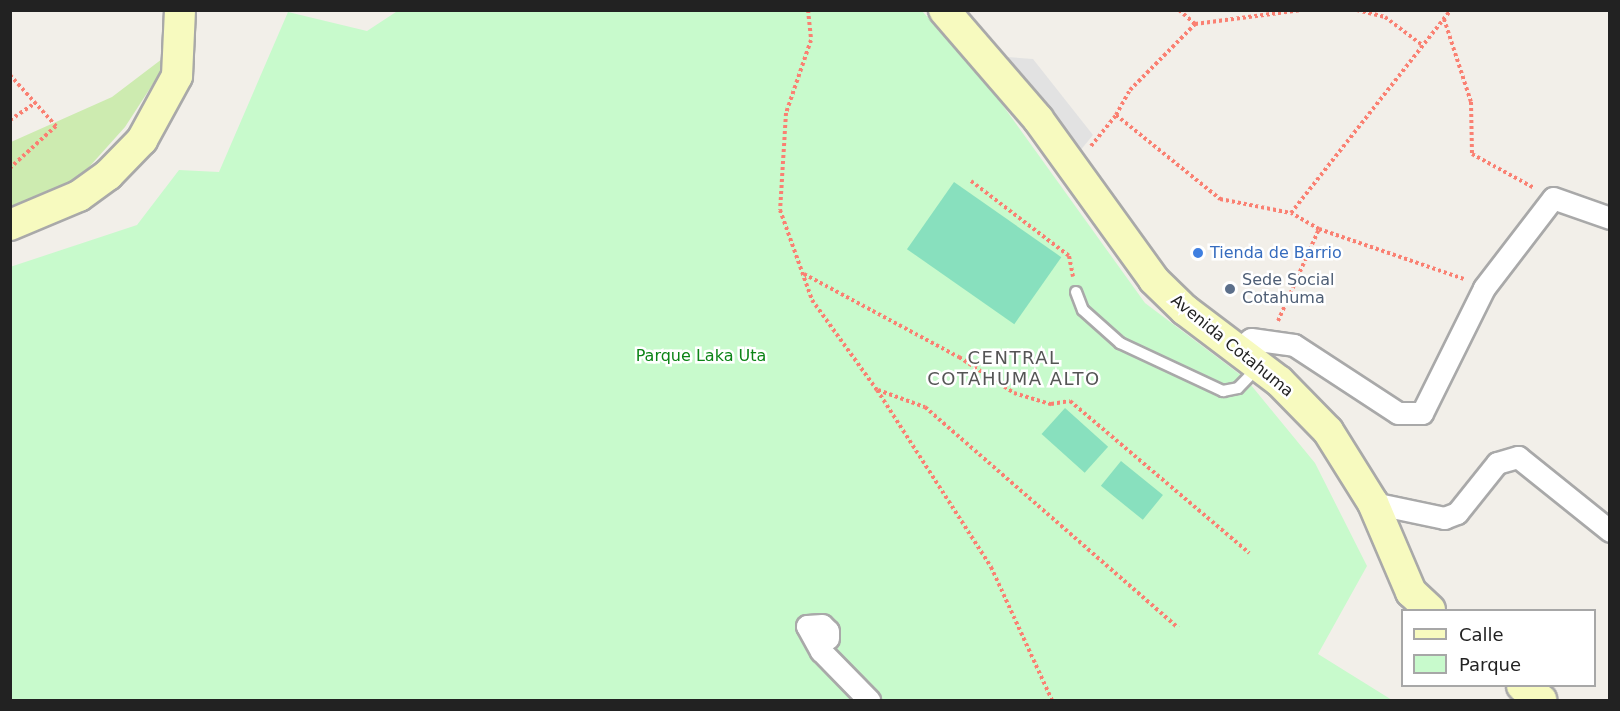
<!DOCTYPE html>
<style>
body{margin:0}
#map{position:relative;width:1620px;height:711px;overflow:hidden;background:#f2efe9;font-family:"DejaVu Sans",sans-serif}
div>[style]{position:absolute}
.grass>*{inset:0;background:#cdebb0}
.park>*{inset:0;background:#c8facc}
.pitch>*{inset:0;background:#88e0be;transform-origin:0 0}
.parking>*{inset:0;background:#e2e2e2}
.path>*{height:4px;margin-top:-2px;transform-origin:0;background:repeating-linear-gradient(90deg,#fa8072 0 3px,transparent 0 6px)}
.roads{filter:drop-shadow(2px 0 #a9a9a9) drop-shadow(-2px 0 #a9a9a9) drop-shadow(0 2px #a9a9a9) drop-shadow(0 -2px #a9a9a9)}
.lane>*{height:10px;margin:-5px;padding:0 5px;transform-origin:5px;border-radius:5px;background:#fff}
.street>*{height:21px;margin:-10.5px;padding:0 10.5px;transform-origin:10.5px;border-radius:10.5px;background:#fff}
.secondary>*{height:30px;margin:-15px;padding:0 15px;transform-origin:15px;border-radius:15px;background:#f7fabf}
.dots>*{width:16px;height:16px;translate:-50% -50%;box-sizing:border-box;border:3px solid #fff;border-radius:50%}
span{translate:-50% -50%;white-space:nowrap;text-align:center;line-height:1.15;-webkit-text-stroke:5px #fff;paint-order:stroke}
.shop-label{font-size:16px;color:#366cbe}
.left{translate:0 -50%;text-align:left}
.service-label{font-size:16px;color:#4e5e75}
.street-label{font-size:16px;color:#222}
.park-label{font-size:16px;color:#0c8416}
.neighbourhood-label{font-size:18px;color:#555;letter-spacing:1.5px}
.frame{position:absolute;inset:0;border:12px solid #222;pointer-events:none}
.legend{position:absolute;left:1401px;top:609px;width:195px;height:78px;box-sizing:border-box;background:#fff;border:2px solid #a7a7a7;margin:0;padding:8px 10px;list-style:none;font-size:18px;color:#222}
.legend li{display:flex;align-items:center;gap:12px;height:30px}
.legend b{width:30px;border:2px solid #a7a7a7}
</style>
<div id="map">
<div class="grass">
<div style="clip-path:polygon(162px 59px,160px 73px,125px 127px,81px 176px,11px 211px,11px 142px,112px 97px)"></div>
</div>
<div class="park">
<div style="clip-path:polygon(399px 10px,922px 11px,983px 78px,1145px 303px,1246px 379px,1315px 463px,1367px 566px,1318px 654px,1392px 700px,11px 700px,10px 267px,137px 225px,179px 170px,219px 172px,288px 12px,367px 31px)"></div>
</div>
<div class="pitch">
<div style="left:954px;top:182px;width:131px;height:82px;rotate:35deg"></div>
<div style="left:1065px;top:408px;width:58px;height:35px;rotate:42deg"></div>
<div style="left:1121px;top:461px;width:54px;height:32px;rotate:39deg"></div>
</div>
<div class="parking">
<div style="clip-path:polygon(1007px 57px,1033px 59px,1093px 135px,1079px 152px)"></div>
</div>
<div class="path">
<div style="left:808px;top:10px;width:30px;rotate:84deg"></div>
<div style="left:811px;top:40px;width:77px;rotate:108.9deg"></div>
<div style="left:786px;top:113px;width:97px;rotate:93.5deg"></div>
<div style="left:780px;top:210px;width:96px;rotate:70.4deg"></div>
<div style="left:812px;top:300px;width:111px;rotate:54.2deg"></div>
<div style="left:877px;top:390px;width:211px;rotate:57.2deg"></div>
<div style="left:991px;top:567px;width:146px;rotate:65.4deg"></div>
<div style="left:1179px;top:10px;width:21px;rotate:41deg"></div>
<div style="left:1195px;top:24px;width:107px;rotate:-7.5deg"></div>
<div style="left:1357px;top:10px;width:29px;rotate:14deg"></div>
<div style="left:1385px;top:17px;width:46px;rotate:37.1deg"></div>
<div style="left:1444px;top:19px;width:87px;rotate:72deg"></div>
<div style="left:1471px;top:102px;width:52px;rotate:88.9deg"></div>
<div style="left:1472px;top:154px;width:71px;rotate:28.7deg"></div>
<div style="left:10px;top:75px;width:69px;rotate:48deg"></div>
<div style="left:56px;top:126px;width:62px;rotate:137.6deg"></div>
<div style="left:1116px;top:115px;width:134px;rotate:38.9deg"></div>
<div style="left:1220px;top:199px;width:72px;rotate:11.2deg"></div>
<div style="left:10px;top:120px;width:30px;rotate:-34deg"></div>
<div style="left:1091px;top:146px;width:40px;rotate:-51deg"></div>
<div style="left:1116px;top:115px;width:29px;rotate:-61deg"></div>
<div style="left:1130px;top:90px;width:93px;rotate:-45.4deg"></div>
<div style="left:971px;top:181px;width:123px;rotate:37.4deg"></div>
<div style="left:1069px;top:256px;width:21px;rotate:79deg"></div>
<div style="left:1319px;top:229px;width:153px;rotate:19deg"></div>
<div style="left:804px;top:274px;width:176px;rotate:28.2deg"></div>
<div style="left:959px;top:357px;width:66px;rotate:33.2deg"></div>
<div style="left:1014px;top:393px;width:39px;rotate:17deg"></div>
<div style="left:1051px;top:404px;width:19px;rotate:-9deg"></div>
<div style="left:1070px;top:401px;width:235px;rotate:40.3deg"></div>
<div style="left:1278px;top:321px;width:101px;rotate:-66deg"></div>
<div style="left:1319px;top:229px;width:32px;rotate:-150deg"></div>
<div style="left:1291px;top:213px;width:258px;rotate:-51.8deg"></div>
<div style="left:878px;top:390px;width:50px;rotate:19.9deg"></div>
<div style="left:925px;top:407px;width:336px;rotate:41.1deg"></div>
</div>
<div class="roads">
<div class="lane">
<div style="left:1076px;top:292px;width:19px;rotate:69deg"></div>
<div style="left:1083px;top:310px;width:50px;rotate:41.7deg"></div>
<div style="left:1120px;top:343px;width:114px;rotate:25deg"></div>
<div style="left:1223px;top:391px;width:15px;rotate:-11deg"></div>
<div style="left:1238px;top:388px;width:28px;rotate:-46deg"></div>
</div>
<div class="street">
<div style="left:1237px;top:351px;width:18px;rotate:-41deg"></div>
<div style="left:1251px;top:339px;width:43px;rotate:7.9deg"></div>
<div style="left:1294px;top:345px;width:124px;rotate:33.2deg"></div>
<div style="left:1398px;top:413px;width:24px"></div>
<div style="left:1422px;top:413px;width:140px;rotate:-63.6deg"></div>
<div style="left:1484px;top:288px;width:113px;rotate:-52.5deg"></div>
<div style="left:1553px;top:198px;width:60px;rotate:19.3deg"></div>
<div style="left:1373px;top:503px;width:73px;rotate:11.9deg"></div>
<div style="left:1444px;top:518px;width:14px;rotate:-21deg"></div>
<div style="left:1457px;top:513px;width:64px;rotate:-51.3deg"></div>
<div style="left:1497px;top:463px;width:22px;rotate:-16deg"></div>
<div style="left:1518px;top:457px;width:118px;rotate:38.8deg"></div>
<div style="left:819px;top:641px;width:9px;rotate:-18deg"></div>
<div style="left:828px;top:638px;width:7px;rotate:-90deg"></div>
<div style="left:828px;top:631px;width:8px;rotate:-135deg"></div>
<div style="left:822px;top:625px;width:15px;rotate:176deg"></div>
<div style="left:807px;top:626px;width:29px;rotate:61deg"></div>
<div style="left:821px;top:651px;width:69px;rotate:45.6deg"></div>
</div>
<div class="secondary">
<div style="left:944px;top:10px;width:144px;rotate:49.2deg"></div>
<div style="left:1038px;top:119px;width:198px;rotate:54.2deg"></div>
<div style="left:1154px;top:280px;width:43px;rotate:44.1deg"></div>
<div style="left:1185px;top:310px;width:118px;rotate:37.1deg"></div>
<div style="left:1279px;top:381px;width:70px;rotate:45.6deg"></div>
<div style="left:1328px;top:431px;width:85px;rotate:58deg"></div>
<div style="left:1373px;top:503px;width:97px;rotate:66.9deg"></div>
<div style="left:1411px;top:592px;width:26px;rotate:43deg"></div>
<div style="left:10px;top:225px;width:75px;rotate:-22.8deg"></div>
<div style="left:79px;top:196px;width:36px;rotate:-36deg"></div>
<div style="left:108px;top:175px;width:49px;rotate:-45.8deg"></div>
<div style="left:142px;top:140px;width:73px;rotate:-61.3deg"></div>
<div style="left:177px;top:76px;width:66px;rotate:-87.4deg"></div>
<div style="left:1522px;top:686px;width:24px;rotate:36deg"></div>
</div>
</div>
<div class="dots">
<div style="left:1198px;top:253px;background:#3f7fe0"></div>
<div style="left:1230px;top:289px;background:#5c6f8a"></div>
</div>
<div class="shop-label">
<span class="left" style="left:1210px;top:253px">Tienda de Barrio</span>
</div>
<div class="service-label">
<span class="left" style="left:1242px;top:289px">Sede Social<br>Cotahuma</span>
</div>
<div class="street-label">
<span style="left:1232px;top:346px;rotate:39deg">Avenida Cotahuma</span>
</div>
<div class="park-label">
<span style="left:701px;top:356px">Parque Laka Uta</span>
</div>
<div class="neighbourhood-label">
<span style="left:1014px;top:369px">CENTRAL<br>COTAHUMA ALTO</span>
</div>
<div class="frame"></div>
<ul class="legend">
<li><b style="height:8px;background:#f7fabf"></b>Calle</li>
<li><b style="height:16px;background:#c8facc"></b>Parque</li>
</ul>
</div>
